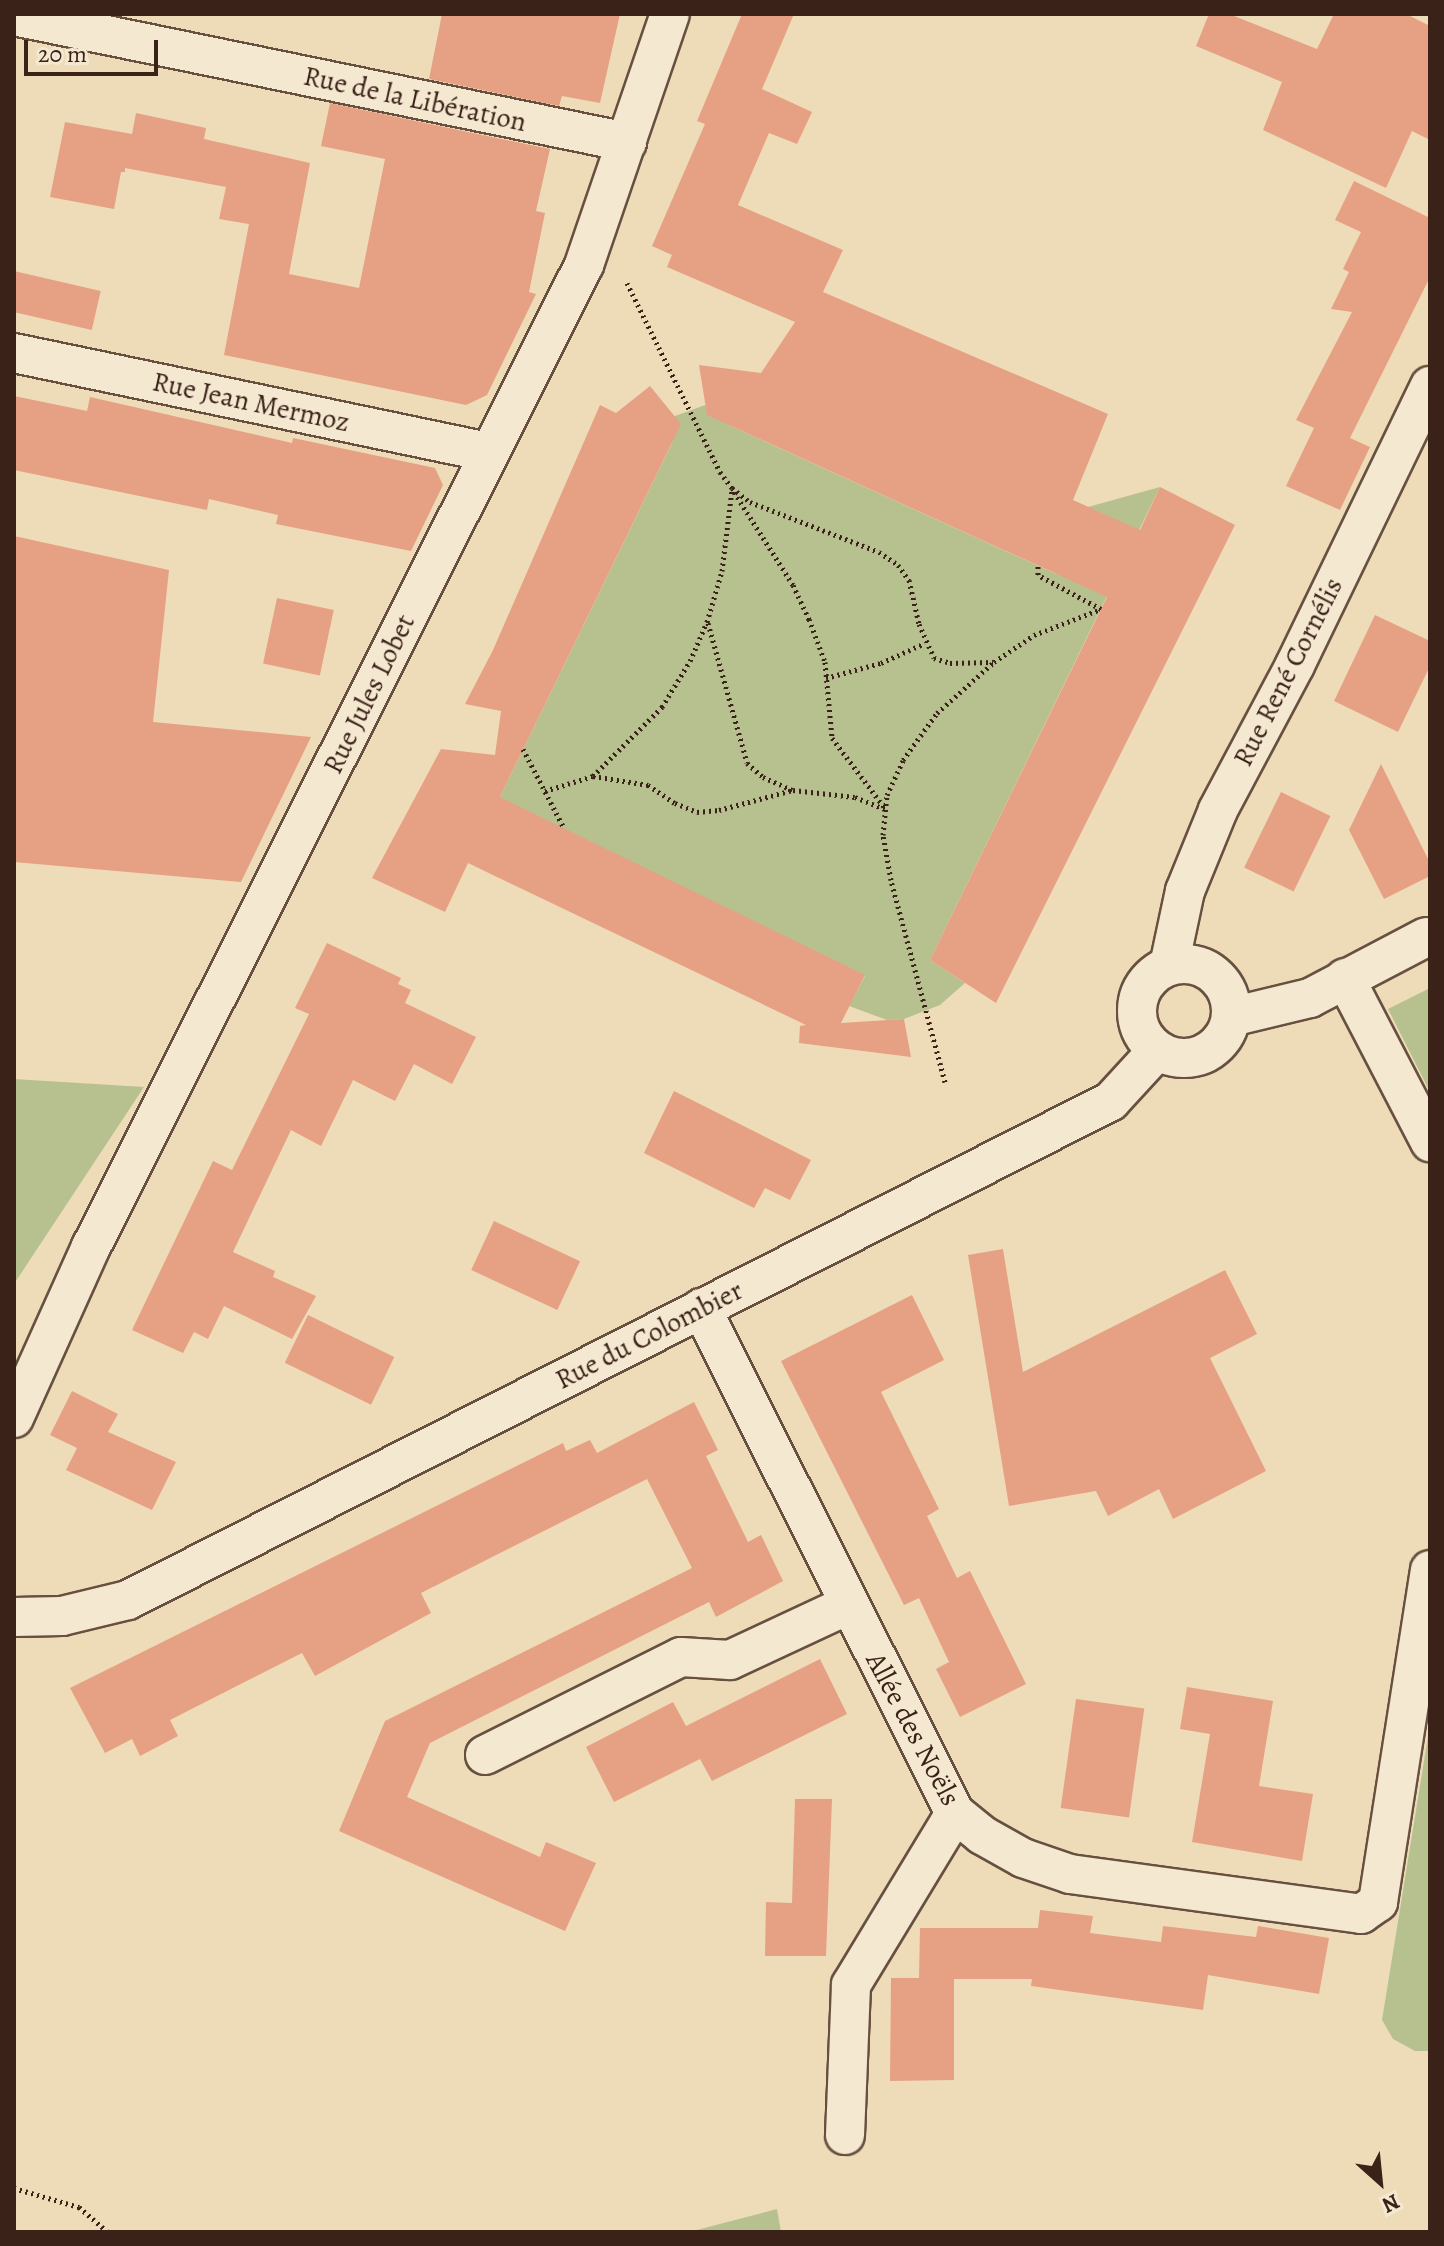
<!DOCTYPE html>
<meta charset="utf-8">
<style>
body{margin:0}
#map{position:relative;width:1444px;height:2246px;overflow:hidden;background:#eedcb8;font-family:Alegreya,serif}
div>[style]{position:absolute}
.green>*{inset:0;background:#b7c190}
.building>*{inset:0;background:#e6a084;transform-origin:0 0}
.path>*{height:5px;margin-top:-2.5px;transform-origin:0;background:repeating-linear-gradient(90deg,#3b2219 0 2px,transparent 0 6px)}
.roads{filter:drop-shadow(2px 0 #685041) drop-shadow(-2px 0 #685041) drop-shadow(0 2px #685041) drop-shadow(0 -2px #685041)}
.minor>*{height:38px;margin:-19px;padding:0 19px;transform-origin:19px;border-radius:19px;background:#f4e8d1}
.minor>.ring{margin:-19px;padding:0;box-sizing:content-box;background:none;border:38px solid #f4e8d1;border-radius:50%}
span{translate:-50% -50%;white-space:nowrap;text-align:center;line-height:1.15;-webkit-text-stroke:6px #f4e8d1;paint-order:stroke}
.street-label{font-size:28px;color:#3b2219}
.frame{position:absolute;inset:0;border:16px solid #3b2219;pointer-events:none}
.north{position:absolute;left:1340px;top:2142px;width:80px;height:80px;-webkit-text-stroke:6px #f4e8d1;paint-order:stroke;rotate:153deg;font-size:22px;font-weight:700;line-height:32px;text-align:center;color:#3b2219}
.north::after{content:'';display:block;margin:auto;width:28px;height:36px;background:#3b2219;clip-path:polygon(50% 0,100% 100%,50% 72%,0 100%)}
.scale{position:absolute;left:24px;top:40px;width:134px;height:36px;box-sizing:border-box;border:4px solid #3b2219;border-top:0;padding-left:10px;font-size:24px;line-height:28px;white-space:nowrap;color:#3b2219;-webkit-text-stroke:6px #f4e8d1;paint-order:stroke}
</style>
<div id="map">
<div class="green">
<div style="clip-path:polygon(705px 405px,733px 427px,1056px 574px,1088px 507px,1160px 487px,930px 960px,965px 983px,940px 1005px,904px 1019px,887px 1020px,849px 1006px,865px 976px,485px 828px,672px 443px,653px 433px,675px 416px)"></div>
<div style="clip-path:polygon(1430px 988px,1430px 1092px,1388px 1009px)"></div>
<div style="clip-path:polygon(14px 1079px,144px 1087px,14px 1284px)"></div>
<div style="clip-path:polygon(1430px 1724px,1430px 2051px,1415px 2051px,1393px 2039px,1382px 2020px)"></div>
<div style="clip-path:polygon(777px 2209px,781px 2232px,689px 2232px)"></div>
</div>
<div class="building">
<div style="clip-path:polygon(442px 14px,620px 14px,600px 103px,562px 96px,559px 106px,429px 79px)"></div>
<div style="clip-path:polygon(742px 14px,794px 14px,762px 89px,812px 112px,797px 144px,769px 133px,738px 205px,843px 250px,823px 292px,1108px 414px,1073px 500px,1140px 530px,1160px 487px,1235px 525px,996px 1003px,930px 960px,1107px 597px,707px 415px,699px 365px,761px 373px,795px 322px,667px 267px,672px 255px,652px 246px,705px 124px,697px 121px)"></div>
<div style="clip-path:polygon(1209px 14px,1229px 14px,1317px 49px,1334px 14px,1406px 14px,1430px 26px,1430px 140px,1412px 131px,1386px 188px,1263px 130px,1282px 82px,1196px 46px)"></div>
<div style="clip-path:polygon(330px 103px,550px 149px,536px 211px,545px 213px,529px 292px,536px 294px,487px 395px,466px 405px,224px 355px,249px 224px,219px 219px,226px 187px,125px 168px,125px 172px,121px 172px,114px 209px,50px 197px,65px 122px,132px 134px,136px 113px,206px 128px,204px 139px,310px 163px,289px 274px,359px 288px,385px 159px,321px 146px)"></div>
<div style="clip-path:polygon(1354px 181px,1430px 218px,1430px 277px,1350px 438px,1370px 447px,1340px 510px,1286px 486px,1314px 428px,1296px 420px,1352px 312px,1331px 309px,1349px 272px,1343px 269px,1361px 232px,1335px 220px)"></div>
<div style="left:14px;top:271px;width:89px;height:40px;rotate:13deg"></div>
<div style="clip-path:polygon(650px 386px,681px 424px,500px 797px,865px 975px,841px 1023px,904px 1019px,911px 1057px,799px 1043px,800px 1026px,806px 1025px,468px 863px,445px 912px,372px 878px,441px 749px,495px 755px,501px 711px,465px 704px,493px 650px,600px 405px,616px 413px)"></div>
<div style="clip-path:polygon(14px 396px,87px 411px,90px 397px,292px 443px,293px 438px,435px 468px,443px 485px,411px 551px,276px 524px,278px 515px,209px 499px,207px 510px,14px 470px)"></div>
<div style="clip-path:polygon(14px 536px,169px 570px,153px 722px,311px 737px,241px 882px,14px 862px)"></div>
<div style="left:277px;top:598px;width:58px;height:67px;rotate:12deg"></div>
<div style="clip-path:polygon(1375px 615px,1430px 641px,1430px 666px,1398px 732px,1334px 701px)"></div>
<div style="clip-path:polygon(1381px 764px,1430px 863px,1430px 876px,1384px 899px,1349px 830px)"></div>
<div style="left:1281px;top:792px;width:55px;height:84px;rotate:26deg"></div>
<div style="clip-path:polygon(327px 943px,401px 978px,398px 984px,411px 990px,405px 1003px,476px 1037px,452px 1084px,414px 1064px,395px 1101px,353px 1080px,321px 1146px,291px 1130px,233px 1252px,275px 1271px,273px 1277px,316px 1296px,292px 1339px,224px 1306px,208px 1339px,194px 1332px,183px 1353px,132px 1330px,213px 1161px,232px 1170px,309px 1014px,295px 1008px)"></div>
<div style="clip-path:polygon(674px 1091px,811px 1160px,790px 1200px,765px 1188px,754px 1208px,644px 1153px)"></div>
<div style="left:494px;top:1221px;width:95px;height:54px;rotate:25deg"></div>
<div style="clip-path:polygon(1003px 1249px,1023px 1372px,1225px 1270px,1257px 1334px,1210px 1358px,1266px 1471px,1173px 1519px,1159px 1489px,1108px 1516px,1096px 1491px,1009px 1506px,968px 1255px)"></div>
<div style="clip-path:polygon(912px 1295px,944px 1360px,881px 1392px,939px 1509px,927px 1516px,957px 1578px,970px 1571px,1026px 1684px,960px 1717px,936px 1669px,949px 1662px,919px 1598px,904px 1605px,781px 1361px)"></div>
<div style="left:308px;top:1315px;width:96px;height:53px;rotate:26deg"></div>
<div style="clip-path:polygon(72px 1391px,118px 1414px,108px 1432px,176px 1462px,152px 1510px,66px 1470px,77px 1448px,50px 1435px)"></div>
<div style="clip-path:polygon(694px 1402px,718px 1450px,706px 1456px,748px 1542px,761px 1535px,783px 1581px,716px 1617px,709px 1602px,430px 1743px,407px 1797px,540px 1857px,546px 1842px,596px 1863px,565px 1931px,339px 1831px,385px 1721px,692px 1568px,647px 1479px,421px 1593px,431px 1613px,315px 1676px,302px 1653px,170px 1720px,178px 1736px,140px 1756px,132px 1739px,105px 1753px,70px 1688px,563px 1443px,566px 1451px,590px 1440px,597px 1453px)"></div>
<div style="clip-path:polygon(820px 1659px,847px 1714px,712px 1781px,700px 1759px,614px 1802px,586px 1747px,673px 1702px,686px 1726px)"></div>
<div style="clip-path:polygon(1187px 1687px,1273px 1701px,1259px 1786px,1313px 1794px,1302px 1861px,1192px 1842px,1210px 1734px,1180px 1729px)"></div>
<div style="left:1076px;top:1699px;width:69px;height:110px;rotate:8deg"></div>
<div style="clip-path:polygon(795px 1799px,832px 1799px,826px 1956px,765px 1956px,766px 1902px,792px 1903px)"></div>
<div style="clip-path:polygon(1040px 1910px,1093px 1916px,1090px 1933px,1161px 1942px,1163px 1926px,1256px 1937px,1258px 1926px,1329px 1938px,1319px 1994px,1208px 1975px,1203px 2010px,1031px 1986px,1032px 1979px,954px 1979px,954px 2080px,890px 2081px,891px 1978px,919px 1978px,920px 1928px,1038px 1928px)"></div>
</div>
<div class="path">
<div style="left:627px;top:283px;width:211px;rotate:63.8deg"></div>
<div style="left:720px;top:472px;width:20px;rotate:53deg"></div>
<div style="left:732px;top:488px;width:23px;rotate:38deg"></div>
<div style="left:750px;top:502px;width:138px;rotate:21.2deg"></div>
<div style="left:879px;top:552px;width:23px;rotate:34deg"></div>
<div style="left:898px;top:565px;width:19px;rotate:54deg"></div>
<div style="left:909px;top:580px;width:45px;rotate:77.2deg"></div>
<div style="left:919px;top:624px;width:37px;rotate:66deg"></div>
<div style="left:934px;top:658px;width:17px;rotate:17deg"></div>
<div style="left:950px;top:663px;width:43px;rotate:-1.3deg"></div>
<div style="left:734px;top:492px;width:110px;rotate:57.6deg"></div>
<div style="left:793px;top:585px;width:38px;rotate:65deg"></div>
<div style="left:809px;top:619px;width:46px;rotate:69.6deg"></div>
<div style="left:825px;top:662px;width:76px;rotate:84.7deg"></div>
<div style="left:832px;top:738px;width:88px;rotate:52.9deg"></div>
<div style="left:708px;top:623px;width:145px;rotate:74.4deg"></div>
<div style="left:747px;top:763px;width:21px;rotate:41deg"></div>
<div style="left:763px;top:777px;width:32px;rotate:24deg"></div>
<div style="left:826px;top:678px;width:57px;rotate:-15.3deg"></div>
<div style="left:881px;top:663px;width:48px;rotate:-24.4deg"></div>
<div style="left:523px;top:749px;width:89px;rotate:62.6deg"></div>
<div style="left:593px;top:776px;width:56px;rotate:9.3deg"></div>
<div style="left:648px;top:785px;width:32px;rotate:34deg"></div>
<div style="left:675px;top:803px;width:24px;rotate:22deg"></div>
<div style="left:697px;top:812px;width:22px;rotate:-5deg"></div>
<div style="left:719px;top:810px;width:77px;rotate:-15.1deg"></div>
<div style="left:793px;top:790px;width:62px;rotate:6.4deg"></div>
<div style="left:855px;top:797px;width:32px;rotate:22deg"></div>
<div style="left:545px;top:791px;width:50px;rotate:-17.4deg"></div>
<div style="left:593px;top:776px;width:98px;rotate:-45deg"></div>
<div style="left:662px;top:707px;width:54px;rotate:-58.7deg"></div>
<div style="left:690px;top:661px;width:43px;rotate:-66.4deg"></div>
<div style="left:707px;top:622px;width:53px;rotate:-73.6deg"></div>
<div style="left:722px;top:571px;width:83px;rotate:-83deg"></div>
<div style="left:945px;top:1082px;width:209px;rotate:-105deg"></div>
<div style="left:891px;top:880px;width:46px;rotate:-100.1deg"></div>
<div style="left:883px;top:835px;width:40px;rotate:-84.3deg"></div>
<div style="left:887px;top:795px;width:38px;rotate:-65deg"></div>
<div style="left:903px;top:760px;width:58px;rotate:-54.1deg"></div>
<div style="left:937px;top:713px;width:76px;rotate:-41.8deg"></div>
<div style="left:994px;top:662px;width:48px;rotate:-34deg"></div>
<div style="left:1034px;top:635px;width:72px;rotate:-21.2deg"></div>
<div style="left:1101px;top:609px;width:72px;rotate:-151.6deg"></div>
<div style="left:1038px;top:575px;width:10px;rotate:-90deg"></div>
<div style="left:14px;top:2188px;width:68px;rotate:16.3deg"></div>
<div style="left:79px;top:2207px;width:38px;rotate:41deg"></div>
</div>
<div class="roads">
<div class="minor">
<div style="left:14px;top:16px;width:626px;rotate:11.62deg"></div>
<div style="left:14px;top:353px;width:484px;rotate:11.8deg"></div>
<div class="ring" style="left:1137px;top:964px;width:56px;height:56px"></div>
<div style="left:1169px;top:966px;width:77px;rotate:-78deg"></div>
<div style="left:1185px;top:891px;width:87px;rotate:-67.8deg"></div>
<div style="left:1218px;top:810px;width:164px;rotate:-62deg"></div>
<div style="left:1295px;top:665px;width:310px;rotate:-64.2deg"></div>
<div style="left:1345px;top:978px;width:185px;rotate:62.6deg"></div>
<div style="left:1231px;top:1017px;width:81px;rotate:-13.5deg"></div>
<div style="left:1310px;top:998px;width:131px;rotate:-27.7deg"></div>
<div style="left:701px;top:1308px;width:565px;rotate:63.3deg"></div>
<div style="left:955px;top:1813px;width:35px;rotate:39deg"></div>
<div style="left:982px;top:1835px;width:47px;rotate:29.3deg"></div>
<div style="left:1023px;top:1858px;width:50px;rotate:18.8deg"></div>
<div style="left:1070px;top:1874px;width:294px;rotate:7.8deg"></div>
<div style="left:1361px;top:1914px;width:21px;rotate:-35deg"></div>
<div style="left:1378px;top:1902px;width:336px;rotate:-81.1deg"></div>
<div style="left:14px;top:1418px;width:188px;rotate:-65.8deg"></div>
<div style="left:91px;top:1247px;width:1099px;rotate:-63.34deg"></div>
<div style="left:584px;top:265px;width:265px;rotate:-71.1deg"></div>
<div style="left:14px;top:1617px;width:48px;rotate:-1.2deg"></div>
<div style="left:62px;top:1616px;width:68px;rotate:-13.6deg"></div>
<div style="left:128px;top:1600px;width:1102px;rotate:-26.91deg"></div>
<div style="left:1111px;top:1101px;width:68px;rotate:-47.4deg"></div>
<div style="left:485px;top:1755px;width:219px;rotate:-26.6deg"></div>
<div style="left:681px;top:1657px;width:49px;rotate:3.5deg"></div>
<div style="left:730px;top:1660px;width:130px;rotate:-25deg"></div>
<div style="left:845px;top:2135px;width:150px;rotate:-87.7deg"></div>
<div style="left:851px;top:1985px;width:201px;rotate:-58.8deg"></div>
</div>
</div>
<div class="street-label">
<span style="left:415px;top:99px;rotate:12deg">Rue de la Libération</span>
<span style="left:251px;top:402px;rotate:12deg">Rue Jean Mermoz</span>
<span style="left:1288px;top:672px;rotate:-63deg">Rue René Cornélis</span>
<span style="left:369px;top:694px;rotate:-64deg">Rue Jules Lobet</span>
<span style="left:649px;top:1335px;rotate:-27deg">Rue du Colombier</span>
<span style="left:913px;top:1729px;rotate:62deg">Allée des Noëls</span>
</div>
<div class="frame"></div>
<div class="north">N</div>
<div class="scale">20 m</div>
</div>
